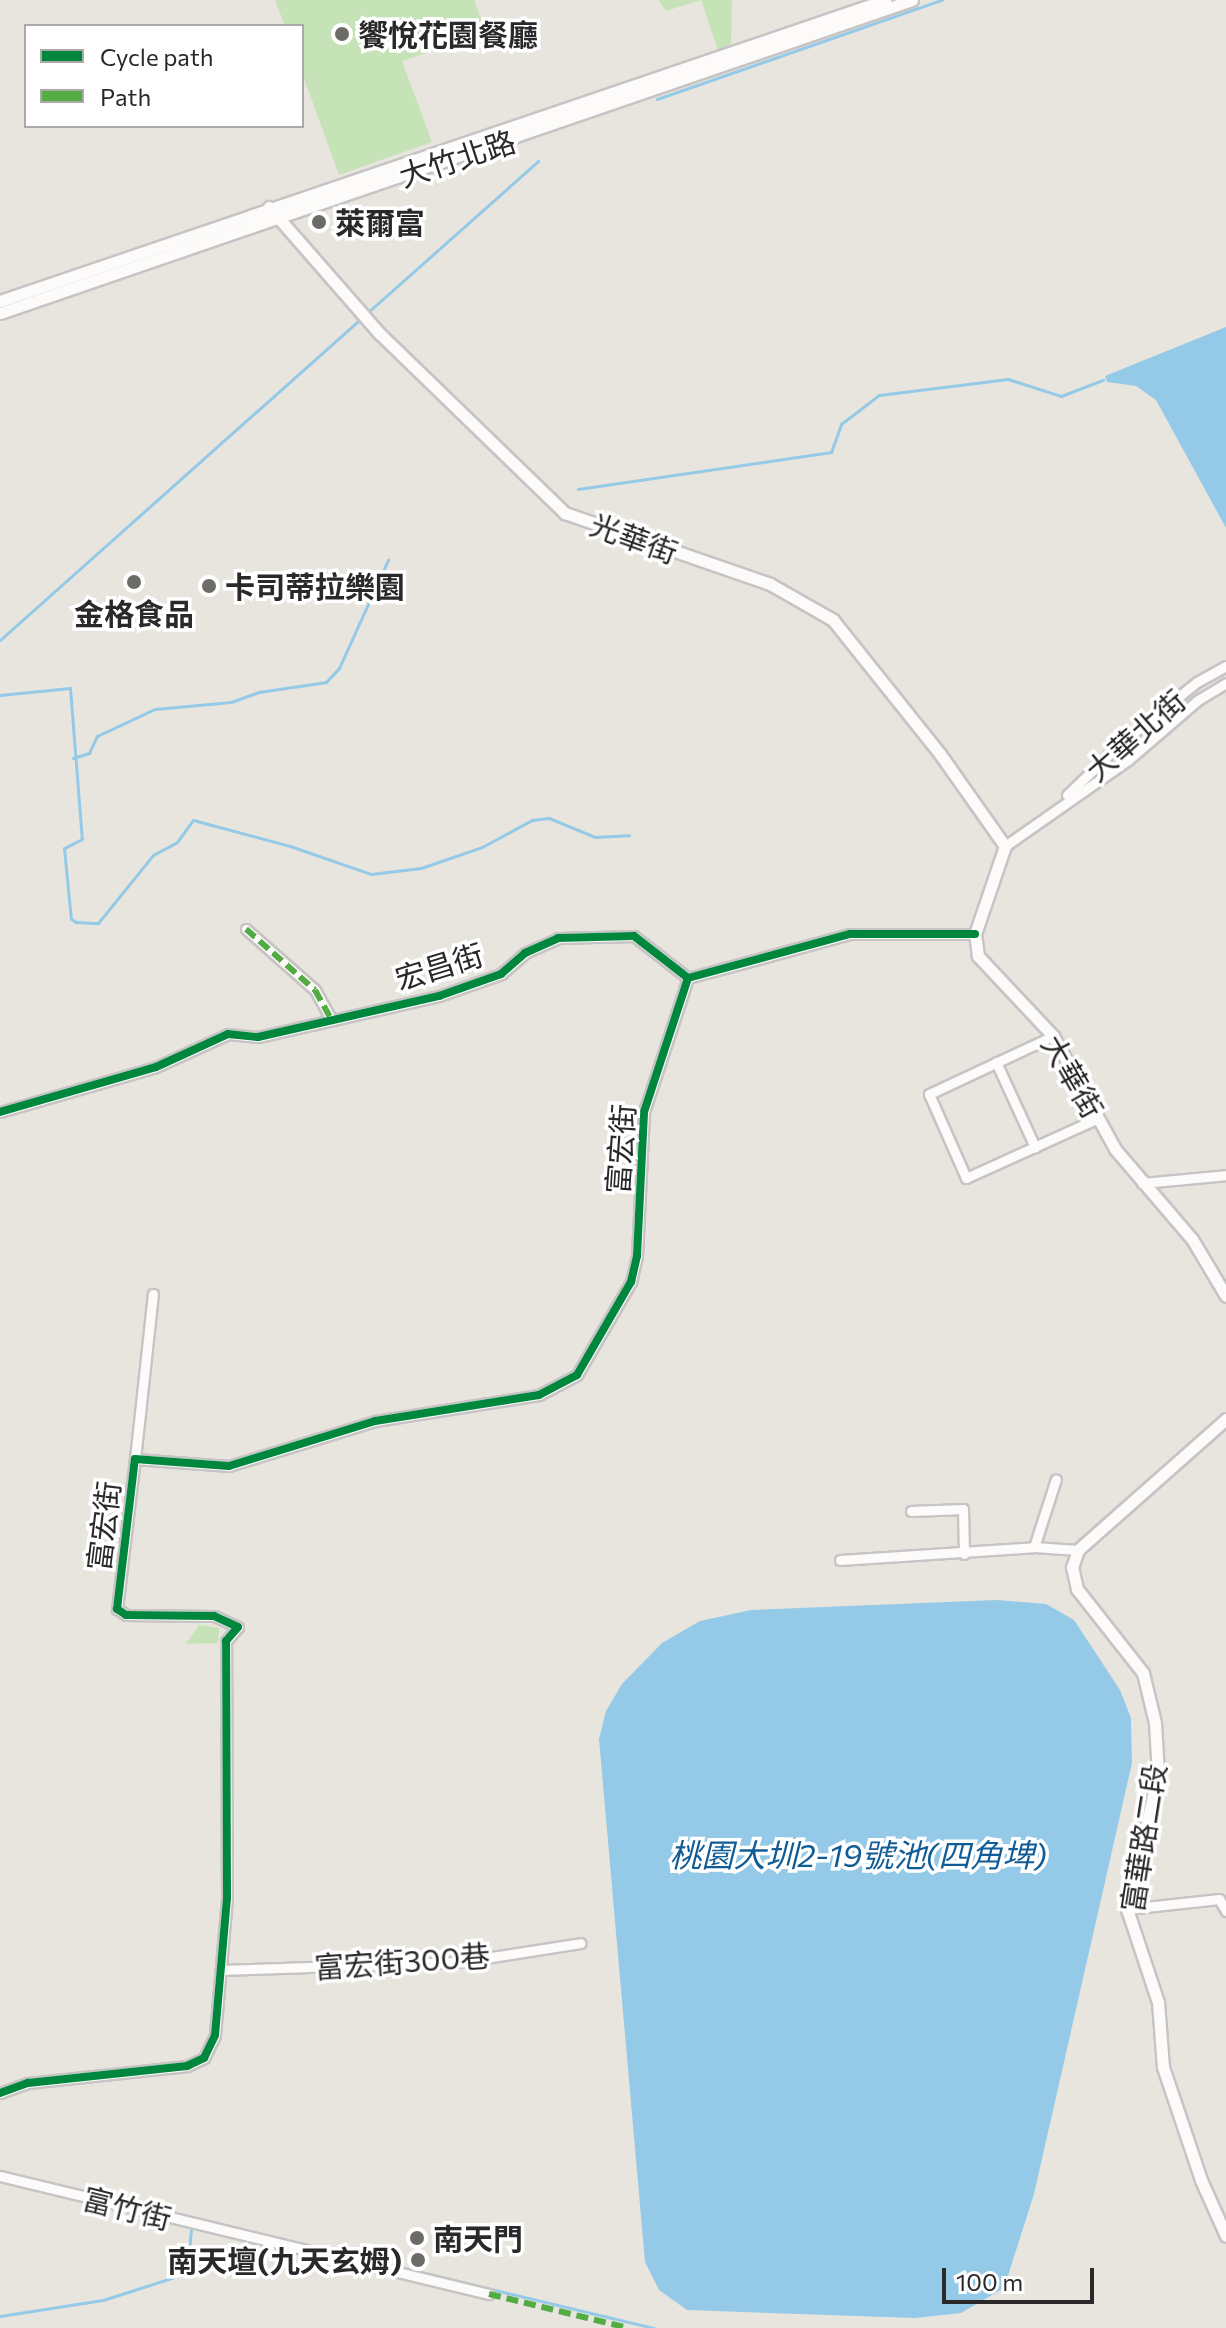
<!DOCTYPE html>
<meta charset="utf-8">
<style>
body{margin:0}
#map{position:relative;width:1226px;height:2328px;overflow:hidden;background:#e8e5de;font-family:Commissioner,"Noto Sans TC",sans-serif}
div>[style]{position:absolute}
.green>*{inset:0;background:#c6e3b8}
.water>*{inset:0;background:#94cae7}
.stream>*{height:3px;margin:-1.5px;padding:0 1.5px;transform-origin:1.5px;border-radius:1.5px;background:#94cae7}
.roads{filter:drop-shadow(2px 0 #c6c4c4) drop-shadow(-2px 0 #c6c4c4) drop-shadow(0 2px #c6c4c4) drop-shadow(0 -2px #c6c4c4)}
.minor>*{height:9px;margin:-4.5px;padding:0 4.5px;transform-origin:4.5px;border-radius:4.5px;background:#fcfbfa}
.tertiary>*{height:11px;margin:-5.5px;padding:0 5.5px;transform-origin:5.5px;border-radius:5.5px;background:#fcfbfa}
.quiet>*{height:6px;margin-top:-3px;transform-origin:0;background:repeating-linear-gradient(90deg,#53ab44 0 12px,transparent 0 18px)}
.cycleway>*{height:8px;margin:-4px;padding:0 4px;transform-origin:4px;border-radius:4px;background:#00873e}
.dots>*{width:22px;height:22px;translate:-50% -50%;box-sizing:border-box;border:4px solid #fff;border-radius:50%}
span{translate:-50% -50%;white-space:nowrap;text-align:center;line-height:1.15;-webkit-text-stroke:7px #fff;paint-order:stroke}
.poi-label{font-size:30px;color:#292929;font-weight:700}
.left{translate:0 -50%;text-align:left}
.right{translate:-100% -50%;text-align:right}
.street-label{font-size:30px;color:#292929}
.water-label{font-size:32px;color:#105c96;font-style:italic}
.legend{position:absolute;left:24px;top:24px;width:280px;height:104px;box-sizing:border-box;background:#fff;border:2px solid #a9a9a9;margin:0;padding:10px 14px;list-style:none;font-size:24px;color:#292929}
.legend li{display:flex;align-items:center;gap:16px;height:40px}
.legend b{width:40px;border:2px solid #a9a9a9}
.scale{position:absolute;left:942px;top:2268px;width:152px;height:36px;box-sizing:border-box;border:4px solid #292929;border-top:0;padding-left:10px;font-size:24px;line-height:28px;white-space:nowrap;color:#292929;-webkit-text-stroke:6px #fff;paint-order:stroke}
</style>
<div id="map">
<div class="green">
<div style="clip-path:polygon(275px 0,474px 0,486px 33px,402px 61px,432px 142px,339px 175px,302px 73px,302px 26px,285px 26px)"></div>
<div style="clip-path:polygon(659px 0,732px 0,731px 46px,718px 50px,701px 0,666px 11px)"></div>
<div style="clip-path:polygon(199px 1625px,219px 1628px,218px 1643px,186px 1644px)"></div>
</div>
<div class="water">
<div style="clip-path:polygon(1226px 327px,1226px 528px,1156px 400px,1136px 386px,1107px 382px,1105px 376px)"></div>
<div style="clip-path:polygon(997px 1600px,1046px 1604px,1074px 1620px,1120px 1690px,1131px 1718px,1132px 1763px,1034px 2194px,1004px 2288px,961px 2313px,915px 2318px,687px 2310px,659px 2290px,645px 2262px,599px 1739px,606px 1711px,622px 1684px,662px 1643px,700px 1621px,751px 1610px)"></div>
</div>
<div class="stream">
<div style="left:657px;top:99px;width:302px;rotate:-19.2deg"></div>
<div style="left:367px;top:313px;width:229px;rotate:-41.6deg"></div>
<div style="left:578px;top:489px;width:256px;rotate:-8.3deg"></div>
<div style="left:831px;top:452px;width:30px;rotate:-70deg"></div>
<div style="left:841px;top:424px;width:48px;rotate:-37.3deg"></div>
<div style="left:879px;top:395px;width:130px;rotate:-7.1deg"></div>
<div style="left:1008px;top:379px;width:56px;rotate:17.8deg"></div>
<div style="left:1061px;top:396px;width:45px;rotate:-20.9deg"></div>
<div style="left:0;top:640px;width:484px;rotate:-41.7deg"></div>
<div style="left:0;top:695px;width:70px;rotate:-5.7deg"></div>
<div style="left:70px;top:688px;width:151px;rotate:85.5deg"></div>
<div style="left:82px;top:839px;width:20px;rotate:153deg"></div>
<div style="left:64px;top:848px;width:71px;rotate:84.4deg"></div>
<div style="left:71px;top:919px;width:6px;rotate:31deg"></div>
<div style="left:76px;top:922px;width:22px;rotate:3deg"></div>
<div style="left:98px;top:923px;width:87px;rotate:-51deg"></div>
<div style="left:153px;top:855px;width:27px;rotate:-28deg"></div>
<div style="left:177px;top:842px;width:27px;rotate:-54deg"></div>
<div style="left:193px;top:820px;width:100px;rotate:15deg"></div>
<div style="left:290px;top:846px;width:86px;rotate:19.1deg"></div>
<div style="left:371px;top:874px;width:50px;rotate:-6.8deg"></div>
<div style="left:421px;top:868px;width:65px;rotate:-19deg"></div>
<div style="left:482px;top:847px;width:57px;rotate:-28.4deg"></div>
<div style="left:532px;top:820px;width:17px;rotate:-7deg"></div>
<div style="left:549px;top:818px;width:50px;rotate:22.4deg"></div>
<div style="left:595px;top:837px;width:34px;rotate:-3deg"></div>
<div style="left:73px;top:758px;width:17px;rotate:-17deg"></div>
<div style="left:89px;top:753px;width:19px;rotate:-65deg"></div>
<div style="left:97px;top:736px;width:64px;rotate:-25deg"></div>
<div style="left:155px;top:709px;width:76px;rotate:-5.3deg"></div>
<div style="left:231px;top:702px;width:30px;rotate:-20deg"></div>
<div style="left:259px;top:692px;width:68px;rotate:-8.5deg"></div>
<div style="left:326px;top:682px;width:19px;rotate:-47deg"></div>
<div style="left:339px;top:668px;width:119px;rotate:-65.6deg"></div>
<div style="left:338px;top:2253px;width:36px;rotate:13deg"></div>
<div style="left:391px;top:2265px;width:270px;rotate:13.5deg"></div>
<div style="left:0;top:2316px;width:104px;rotate:-8.8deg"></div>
<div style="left:103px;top:2300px;width:88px;rotate:-17.8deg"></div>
<div style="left:187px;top:2273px;width:43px;rotate:-84.7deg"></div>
</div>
<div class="roads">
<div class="minor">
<div style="left:1067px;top:795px;width:76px;rotate:-43.9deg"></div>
<div style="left:1122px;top:742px;width:96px;rotate:-38.7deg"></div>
<div style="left:1197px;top:682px;width:33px;rotate:-29deg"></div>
<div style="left:1005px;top:846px;width:150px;rotate:-35deg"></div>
<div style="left:1128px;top:760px;width:92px;rotate:-40.6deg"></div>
<div style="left:1198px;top:700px;width:33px;rotate:-31deg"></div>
<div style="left:246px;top:929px;width:92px;rotate:41.5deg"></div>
<div style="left:315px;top:990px;width:31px;rotate:61deg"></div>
<div style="left:1053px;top:1036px;width:137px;rotate:154.9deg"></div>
<div style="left:929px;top:1094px;width:92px;rotate:66.2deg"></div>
<div style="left:966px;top:1178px;width:145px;rotate:-24.4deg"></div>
<div style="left:996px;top:1062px;width:94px;rotate:65.4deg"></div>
<div style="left:0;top:1112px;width:162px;rotate:-16.1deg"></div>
<div style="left:156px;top:1067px;width:79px;rotate:-24.6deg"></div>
<div style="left:228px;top:1034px;width:30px;rotate:6deg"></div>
<div style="left:258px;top:1037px;width:186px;rotate:-12.8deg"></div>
<div style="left:439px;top:996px;width:66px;rotate:-19.5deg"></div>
<div style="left:501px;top:974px;width:32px;rotate:-41deg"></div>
<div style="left:525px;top:953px;width:36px;rotate:-24deg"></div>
<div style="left:558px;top:938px;width:76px;rotate:-1.5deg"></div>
<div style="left:634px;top:936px;width:68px;rotate:37.9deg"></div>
<div style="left:688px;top:978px;width:168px;rotate:-15.2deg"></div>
<div style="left:850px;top:934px;width:125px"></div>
<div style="left:1142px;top:1183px;width:84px;rotate:-5.4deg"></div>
<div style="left:135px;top:1459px;width:166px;rotate:-83.8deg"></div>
<div style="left:911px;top:1511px;width:52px;rotate:-2.2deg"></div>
<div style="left:963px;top:1509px;width:45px;rotate:88.7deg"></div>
<div style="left:1034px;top:1547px;width:71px;rotate:-72.1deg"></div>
<div style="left:840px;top:1560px;width:194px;rotate:-3.8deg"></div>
<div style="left:1034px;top:1547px;width:44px;rotate:3.9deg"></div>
<div style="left:1127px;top:1909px;width:93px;rotate:-6.2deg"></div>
<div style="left:1219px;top:1899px;width:14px;rotate:60deg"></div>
<div style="left:221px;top:1970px;width:239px;rotate:-1.9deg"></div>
<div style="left:460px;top:1962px;width:122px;rotate:-8.9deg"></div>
<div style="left:0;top:2093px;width:30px;rotate:-20deg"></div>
<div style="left:28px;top:2083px;width:160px;rotate:-6.1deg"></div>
<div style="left:187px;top:2066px;width:19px;rotate:-25deg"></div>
<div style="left:204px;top:2058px;width:25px;rotate:-64deg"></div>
<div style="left:215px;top:2035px;width:137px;rotate:-85deg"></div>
<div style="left:227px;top:1899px;width:258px;rotate:-90.2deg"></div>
<div style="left:226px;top:1641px;width:18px;rotate:-49deg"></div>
<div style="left:238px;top:1627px;width:26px;rotate:-155deg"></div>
<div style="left:214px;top:1616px;width:88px;rotate:-179.3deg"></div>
<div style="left:126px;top:1615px;width:11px;rotate:-146deg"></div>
<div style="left:117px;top:1609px;width:151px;rotate:-83.2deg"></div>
<div style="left:135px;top:1459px;width:94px;rotate:4.3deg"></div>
<div style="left:229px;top:1466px;width:153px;rotate:-17.1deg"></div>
<div style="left:375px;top:1421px;width:166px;rotate:-9deg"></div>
<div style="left:539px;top:1395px;width:43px;rotate:-27.8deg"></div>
<div style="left:577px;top:1375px;width:108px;rotate:-59.9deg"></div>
<div style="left:631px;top:1282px;width:27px;rotate:-77deg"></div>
<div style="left:637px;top:1256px;width:144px;rotate:-87.2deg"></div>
<div style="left:644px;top:1112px;width:141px;rotate:-71.8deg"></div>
<div style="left:0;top:2176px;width:503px;rotate:13.57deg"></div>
</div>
<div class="tertiary">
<div style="left:269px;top:207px;width:167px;rotate:48.9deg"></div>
<div style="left:379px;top:333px;width:259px;rotate:44.1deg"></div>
<div style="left:565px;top:513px;width:217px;rotate:19.1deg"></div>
<div style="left:770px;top:584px;width:73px;rotate:29.7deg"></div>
<div style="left:833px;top:620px;width:171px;rotate:51.4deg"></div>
<div style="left:940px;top:754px;width:113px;rotate:54.8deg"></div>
<div style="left:1005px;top:846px;width:93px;rotate:108.8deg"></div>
<div style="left:975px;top:934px;width:22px;rotate:82deg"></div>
<div style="left:978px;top:956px;width:110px;rotate:46.8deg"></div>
<div style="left:1053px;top:1036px;width:129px;rotate:61.2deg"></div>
<div style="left:1115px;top:1149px;width:118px;rotate:49.5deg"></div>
<div style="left:1192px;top:1239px;width:66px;rotate:59.2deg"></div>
<div style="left:0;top:301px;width:935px;rotate:-18.78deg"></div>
<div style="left:0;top:313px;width:964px;rotate:-18.94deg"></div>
<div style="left:1226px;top:1419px;width:198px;rotate:138.5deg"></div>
<div style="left:1078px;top:1550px;width:18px;rotate:109deg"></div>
<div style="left:1072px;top:1567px;width:23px;rotate:77deg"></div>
<div style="left:1077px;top:1589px;width:107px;rotate:51.8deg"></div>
<div style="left:1143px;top:1673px;width:51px;rotate:76.5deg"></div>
<div style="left:1155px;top:1723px;width:51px;rotate:86.6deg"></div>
<div style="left:1158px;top:1774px;width:139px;rotate:102.9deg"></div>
<div style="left:1127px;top:1909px;width:98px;rotate:71.6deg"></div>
<div style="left:1158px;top:2002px;width:65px;rotate:85.6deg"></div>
<div style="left:1163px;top:2067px;width:119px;rotate:71.4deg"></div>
<div style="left:1201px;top:2180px;width:61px;rotate:65.9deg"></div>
</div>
</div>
<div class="quiet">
<div style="left:246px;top:929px;width:92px;rotate:41.5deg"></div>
<div style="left:315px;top:990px;width:31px;rotate:61deg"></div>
<div style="left:489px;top:2294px;width:143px;rotate:13.7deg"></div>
</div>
<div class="cycleway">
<div style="left:0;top:1112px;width:162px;rotate:-16.1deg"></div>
<div style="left:156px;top:1067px;width:79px;rotate:-24.6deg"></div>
<div style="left:228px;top:1034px;width:30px;rotate:6deg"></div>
<div style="left:258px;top:1037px;width:186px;rotate:-12.8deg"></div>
<div style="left:439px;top:996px;width:66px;rotate:-19.5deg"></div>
<div style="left:501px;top:974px;width:32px;rotate:-41deg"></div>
<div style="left:525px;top:953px;width:36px;rotate:-24deg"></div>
<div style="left:558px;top:938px;width:76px;rotate:-1.5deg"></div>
<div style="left:634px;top:936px;width:68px;rotate:37.9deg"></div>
<div style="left:688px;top:978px;width:168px;rotate:-15.2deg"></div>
<div style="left:850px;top:934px;width:125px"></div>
<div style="left:0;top:2093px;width:30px;rotate:-20deg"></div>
<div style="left:28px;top:2083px;width:160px;rotate:-6.1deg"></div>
<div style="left:187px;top:2066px;width:19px;rotate:-25deg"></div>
<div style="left:204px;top:2058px;width:25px;rotate:-64deg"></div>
<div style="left:215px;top:2035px;width:137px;rotate:-85deg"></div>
<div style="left:227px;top:1899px;width:258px;rotate:-90.2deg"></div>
<div style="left:226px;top:1641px;width:18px;rotate:-49deg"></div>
<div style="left:238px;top:1627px;width:26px;rotate:-155deg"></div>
<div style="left:214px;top:1616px;width:88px;rotate:-179.3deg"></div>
<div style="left:126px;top:1615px;width:11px;rotate:-146deg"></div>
<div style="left:117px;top:1609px;width:151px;rotate:-83.2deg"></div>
<div style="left:135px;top:1459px;width:94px;rotate:4.3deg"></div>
<div style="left:229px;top:1466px;width:153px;rotate:-17.1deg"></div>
<div style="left:375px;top:1421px;width:166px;rotate:-9deg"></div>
<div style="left:539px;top:1395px;width:43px;rotate:-27.8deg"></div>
<div style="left:577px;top:1375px;width:108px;rotate:-59.9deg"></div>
<div style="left:631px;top:1282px;width:27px;rotate:-77deg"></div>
<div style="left:637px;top:1256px;width:144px;rotate:-87.2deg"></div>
<div style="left:644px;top:1112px;width:141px;rotate:-71.8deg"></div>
</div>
<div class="dots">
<div style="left:342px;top:34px;background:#6c6b68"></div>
<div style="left:319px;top:222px;background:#6c6b68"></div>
<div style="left:134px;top:582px;background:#6c6b68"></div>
<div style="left:209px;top:586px;background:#6c6b68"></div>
<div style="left:417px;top:2238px;background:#6c6b68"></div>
<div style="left:418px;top:2260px;background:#6c6b68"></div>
</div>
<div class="poi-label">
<span class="left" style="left:358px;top:34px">饗悅花園餐廳</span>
<span class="left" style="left:335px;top:222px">萊爾富</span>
<span class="left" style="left:225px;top:586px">卡司蒂拉樂園</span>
<span style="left:134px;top:613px">金格食品</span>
<span class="left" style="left:433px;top:2238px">南天門</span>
<span class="right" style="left:402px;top:2260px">南天壇(九天玄姆)</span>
</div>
<div class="street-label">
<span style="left:457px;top:158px;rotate:-18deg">大竹北路</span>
<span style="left:634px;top:538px;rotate:20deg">光華街</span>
<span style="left:1135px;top:735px;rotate:-41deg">大華北街</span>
<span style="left:439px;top:966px;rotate:-17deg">宏昌街</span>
<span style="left:1073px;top:1076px;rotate:60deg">大華街</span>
<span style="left:620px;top:1149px;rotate:-86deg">富宏街</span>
<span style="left:103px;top:1526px;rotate:-83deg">富宏街</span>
<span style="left:1143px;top:1838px;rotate:-81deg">富華路二段</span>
<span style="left:402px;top:1961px;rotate:-4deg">富宏街300巷</span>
<span style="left:127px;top:2208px;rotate:14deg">富竹街</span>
</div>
<div class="water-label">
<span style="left:858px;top:1854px">桃園大圳2-19號池(四角埤)</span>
</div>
<ul class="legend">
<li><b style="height:10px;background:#00873e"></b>Cycle path</li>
<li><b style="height:10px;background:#53ab44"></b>Path</li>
</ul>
<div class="scale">100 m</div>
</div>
